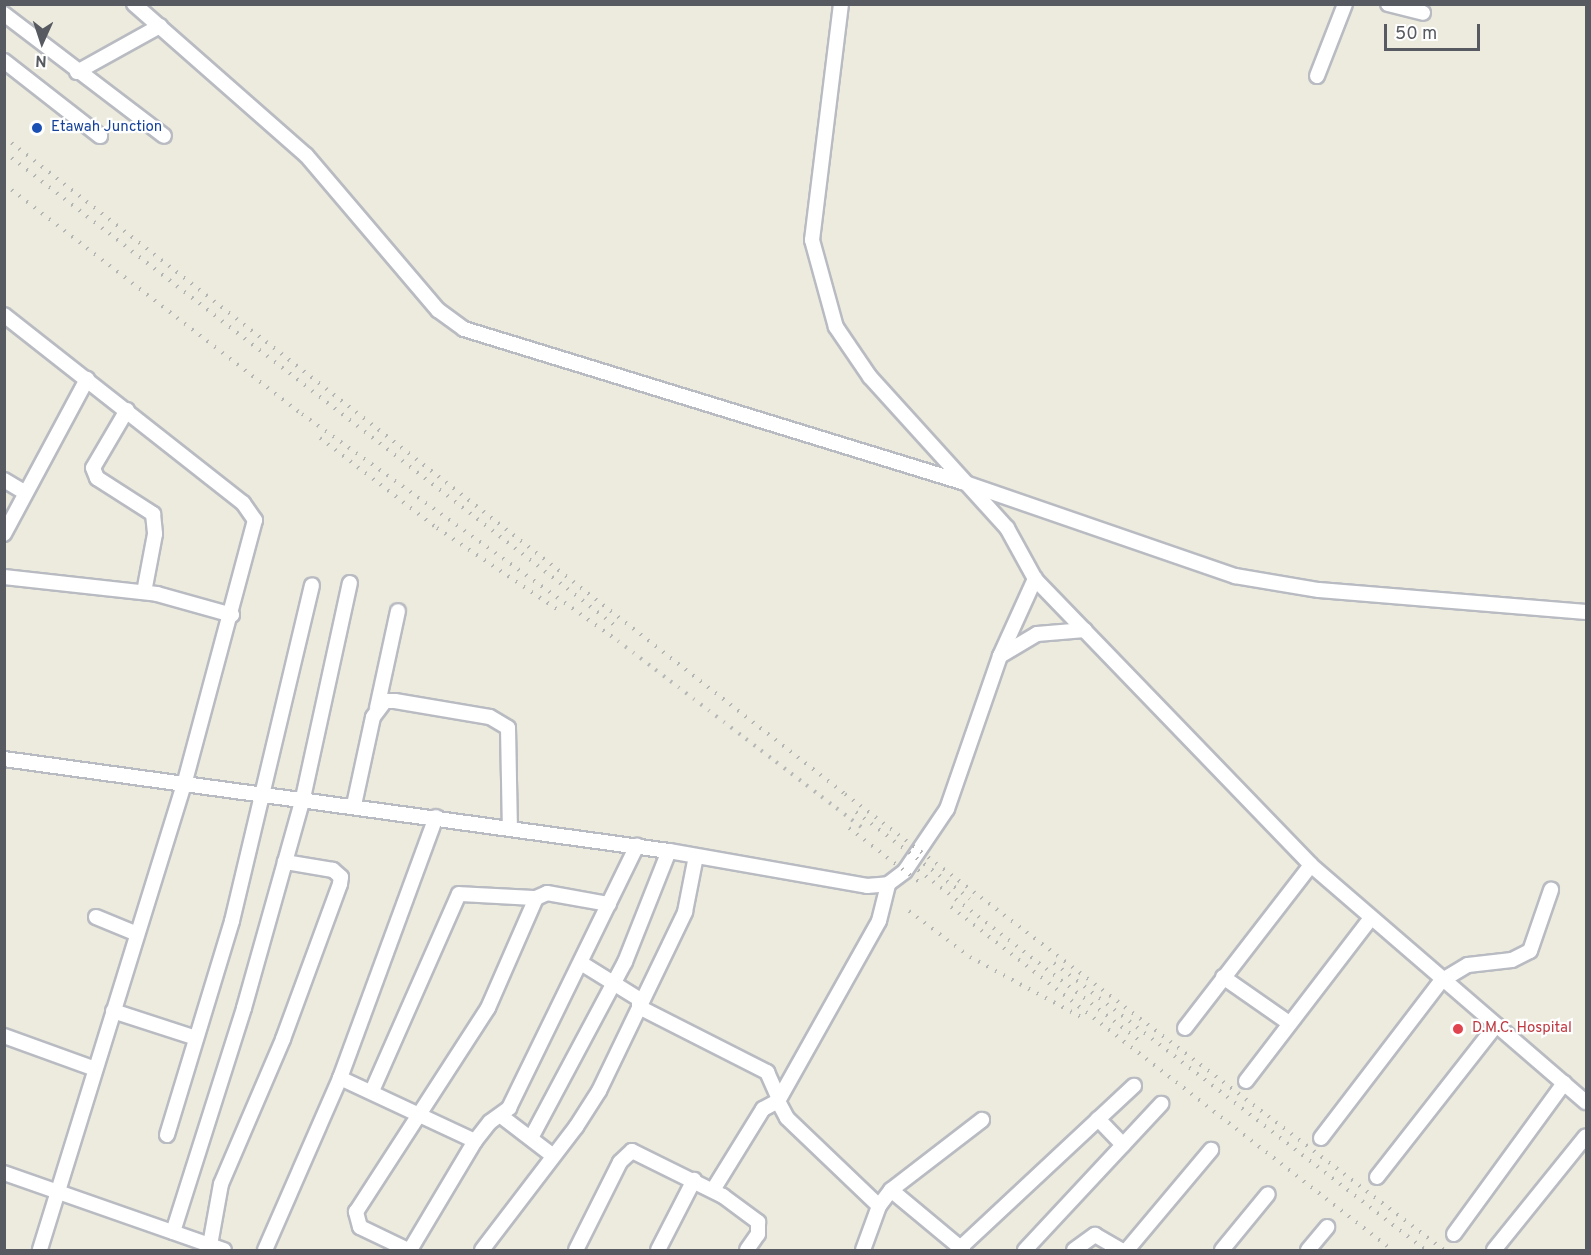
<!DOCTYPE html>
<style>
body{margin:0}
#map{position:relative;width:1591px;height:1255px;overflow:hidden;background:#ecebde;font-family:Overpass,sans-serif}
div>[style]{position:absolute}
.roads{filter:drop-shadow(2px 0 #b9bbc2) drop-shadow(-2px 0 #b9bbc2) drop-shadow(0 2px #b9bbc2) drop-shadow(0 -2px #b9bbc2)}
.minor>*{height:14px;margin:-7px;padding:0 7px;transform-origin:7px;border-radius:7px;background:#fff}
.rail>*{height:4px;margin-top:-2px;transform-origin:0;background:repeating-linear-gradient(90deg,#b4b5b5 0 1.5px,transparent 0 9.5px)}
.dots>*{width:16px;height:16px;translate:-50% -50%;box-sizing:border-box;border:3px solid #fff;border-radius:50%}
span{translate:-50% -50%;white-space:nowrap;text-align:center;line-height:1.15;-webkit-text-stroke:4.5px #fff;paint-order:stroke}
.transit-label{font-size:15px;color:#164399}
.left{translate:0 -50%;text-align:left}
.health-label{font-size:15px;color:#be3a42}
.frame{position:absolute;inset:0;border:6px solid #575a61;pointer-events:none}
.north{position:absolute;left:12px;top:12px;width:60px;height:60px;-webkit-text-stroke:4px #fff;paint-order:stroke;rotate:183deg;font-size:16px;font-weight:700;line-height:24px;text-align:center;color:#575a61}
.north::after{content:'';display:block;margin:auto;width:21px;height:27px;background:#575a61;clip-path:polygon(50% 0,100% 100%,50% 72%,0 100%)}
.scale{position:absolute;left:1384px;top:24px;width:96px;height:27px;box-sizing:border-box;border:3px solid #575a61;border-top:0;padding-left:8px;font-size:18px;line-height:21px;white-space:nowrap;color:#575a61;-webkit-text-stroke:4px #fff;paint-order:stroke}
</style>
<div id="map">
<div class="roads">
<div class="minor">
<div style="left:134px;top:4px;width:229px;rotate:41.3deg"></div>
<div style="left:306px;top:155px;width:204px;rotate:49.6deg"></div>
<div style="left:438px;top:310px;width:32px;rotate:36deg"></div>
<div style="left:464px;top:329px;width:521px;rotate:17.08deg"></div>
<div style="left:962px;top:482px;width:289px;rotate:19deg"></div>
<div style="left:1235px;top:576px;width:85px;rotate:9.5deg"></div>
<div style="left:1319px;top:590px;width:268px;rotate:4.7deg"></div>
<div style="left:841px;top:4px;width:238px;rotate:97deg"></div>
<div style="left:812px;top:240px;width:90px;rotate:74.6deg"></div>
<div style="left:836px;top:327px;width:60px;rotate:55.8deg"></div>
<div style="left:870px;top:377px;width:204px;rotate:47.8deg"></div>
<div style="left:1007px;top:528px;width:58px;rotate:61.2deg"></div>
<div style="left:1035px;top:579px;width:397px;rotate:46deg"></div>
<div style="left:1311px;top:865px;width:363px;rotate:40.8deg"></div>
<div style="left:1388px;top:4px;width:36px;rotate:14deg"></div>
<div style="left:4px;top:14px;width:201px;rotate:37.3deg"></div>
<div style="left:4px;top:61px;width:122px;rotate:38deg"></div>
<div style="left:77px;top:72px;width:95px;rotate:-29deg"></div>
<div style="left:1317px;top:76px;width:77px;rotate:-68.7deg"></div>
<div style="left:4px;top:315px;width:304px;rotate:38.2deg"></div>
<div style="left:243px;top:503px;width:21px;rotate:55deg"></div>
<div style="left:255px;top:520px;width:270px;rotate:105deg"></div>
<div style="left:185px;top:781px;width:491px;rotate:107.2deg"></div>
<div style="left:127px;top:410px;width:67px;rotate:120.4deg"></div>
<div style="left:93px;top:468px;width:11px;rotate:68deg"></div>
<div style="left:97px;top:478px;width:67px;rotate:32.7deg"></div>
<div style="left:153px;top:514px;width:20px;rotate:84deg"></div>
<div style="left:155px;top:534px;width:59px;rotate:100.7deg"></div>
<div style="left:4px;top:480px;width:23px;rotate:31deg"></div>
<div style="left:4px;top:534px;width:176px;rotate:-61.8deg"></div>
<div style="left:4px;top:577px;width:154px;rotate:6.3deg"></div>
<div style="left:157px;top:594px;width:78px;rotate:15.6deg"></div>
<div style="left:1000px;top:656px;width:43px;rotate:-30.7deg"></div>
<div style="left:1037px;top:634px;width:48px;rotate:-4.8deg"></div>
<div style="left:377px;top:708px;width:99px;rotate:-77.8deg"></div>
<div style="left:4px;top:759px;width:671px;rotate:7.88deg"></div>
<div style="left:669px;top:851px;width:201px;rotate:10deg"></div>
<div style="left:867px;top:886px;width:21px;rotate:-5deg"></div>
<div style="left:888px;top:884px;width:21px;rotate:-37deg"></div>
<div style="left:905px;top:871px;width:75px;rotate:-55.9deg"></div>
<div style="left:947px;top:809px;width:162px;rotate:-70.9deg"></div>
<div style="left:1000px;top:656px;width:85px;rotate:-65.6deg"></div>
<div style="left:354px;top:805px;width:90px;rotate:-77.8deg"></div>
<div style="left:373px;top:717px;width:20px;rotate:-53deg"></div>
<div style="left:385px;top:701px;width:10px"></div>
<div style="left:395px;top:701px;width:96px;rotate:9.6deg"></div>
<div style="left:490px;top:717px;width:21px;rotate:31deg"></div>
<div style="left:508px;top:728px;width:100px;rotate:88.9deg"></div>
<div style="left:96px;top:917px;width:44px;rotate:22.5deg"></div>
<div style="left:581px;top:963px;width:68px;rotate:31.8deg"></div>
<div style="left:639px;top:999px;width:8px;rotate:90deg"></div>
<div style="left:639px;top:1007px;width:144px;rotate:26.9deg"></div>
<div style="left:767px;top:1072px;width:27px;rotate:66deg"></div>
<div style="left:1223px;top:977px;width:80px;rotate:34.9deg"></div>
<div style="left:113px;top:1011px;width:87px;rotate:18deg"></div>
<div style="left:1185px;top:1028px;width:206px;rotate:-52.3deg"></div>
<div style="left:4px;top:1036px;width:97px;rotate:19.9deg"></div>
<div style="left:340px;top:1078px;width:149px;rotate:25deg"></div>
<div style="left:1246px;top:1081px;width:205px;rotate:-52.5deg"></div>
<div style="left:372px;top:1091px;width:215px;rotate:-66.2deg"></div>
<div style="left:459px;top:894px;width:77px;rotate:3deg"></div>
<div style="left:501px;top:1116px;width:64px;rotate:37.4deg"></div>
<div style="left:1098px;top:1119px;width:36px;rotate:46deg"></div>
<div style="left:167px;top:1135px;width:224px;rotate:-73.1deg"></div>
<div style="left:232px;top:921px;width:345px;rotate:-76.6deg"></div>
<div style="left:531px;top:1138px;width:200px;rotate:-61.9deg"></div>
<div style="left:625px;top:962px;width:119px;rotate:-68.4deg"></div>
<div style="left:1321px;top:1138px;width:198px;rotate:-52.6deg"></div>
<div style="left:1441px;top:981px;width:31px;rotate:-31deg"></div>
<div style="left:1468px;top:965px;width:44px;rotate:-6.5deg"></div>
<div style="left:1512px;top:960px;width:20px;rotate:-27deg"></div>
<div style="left:1530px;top:951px;width:65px;rotate:-71deg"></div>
<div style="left:4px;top:1173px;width:233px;rotate:19.3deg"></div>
<div style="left:1377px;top:1177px;width:193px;rotate:-51.9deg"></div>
<div style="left:713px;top:1190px;width:95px;rotate:-58.3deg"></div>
<div style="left:763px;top:1109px;width:17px;rotate:-28deg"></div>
<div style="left:891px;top:1190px;width:94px;rotate:39.8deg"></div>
<div style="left:879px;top:1206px;width:20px;rotate:-53deg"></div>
<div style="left:891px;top:1190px;width:115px;rotate:-37.6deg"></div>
<div style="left:173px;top:1232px;width:235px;rotate:-72.4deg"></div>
<div style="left:244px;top:1008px;width:218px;rotate:-74.3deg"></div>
<div style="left:303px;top:798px;width:220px;rotate:-77.7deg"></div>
<div style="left:1454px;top:1234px;width:187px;rotate:-53.9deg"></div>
<div style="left:210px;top:1245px;width:62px;rotate:-79.8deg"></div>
<div style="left:221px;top:1184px;width:158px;rotate:-66.8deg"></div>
<div style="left:283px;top:1039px;width:165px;rotate:-69.8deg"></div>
<div style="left:340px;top:884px;width:7px;rotate:-82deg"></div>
<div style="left:341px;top:877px;width:11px;rotate:-139deg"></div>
<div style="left:333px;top:870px;width:49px;rotate:-170.5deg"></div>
<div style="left:960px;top:1248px;width:238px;rotate:-43deg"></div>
<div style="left:265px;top:1250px;width:188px;rotate:-66.4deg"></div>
<div style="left:340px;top:1078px;width:278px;rotate:-69.8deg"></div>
<div style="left:408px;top:1250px;width:53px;rotate:-154.4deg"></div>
<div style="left:360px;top:1227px;width:16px;rotate:-105deg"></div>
<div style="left:356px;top:1212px;width:243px;rotate:-57.1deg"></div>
<div style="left:488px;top:1008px;width:120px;rotate:-66.4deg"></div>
<div style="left:536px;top:898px;width:12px;rotate:-24deg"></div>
<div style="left:547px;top:893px;width:63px;rotate:10.1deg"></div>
<div style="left:410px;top:1250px;width:127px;rotate:-59.2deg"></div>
<div style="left:475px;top:1141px;width:24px;rotate:-52deg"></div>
<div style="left:490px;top:1122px;width:24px;rotate:-36deg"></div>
<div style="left:509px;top:1108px;width:292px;rotate:-64deg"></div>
<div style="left:482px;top:1250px;width:155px;rotate:-52.6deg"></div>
<div style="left:576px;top:1127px;width:43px;rotate:-57.4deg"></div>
<div style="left:599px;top:1091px;width:199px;rotate:-64.3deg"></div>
<div style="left:685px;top:912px;width:57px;rotate:-78.9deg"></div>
<div style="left:576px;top:1250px;width:98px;rotate:-63.4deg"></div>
<div style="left:620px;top:1162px;width:16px;rotate:-43deg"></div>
<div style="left:632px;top:1151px;width:102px;rotate:26.3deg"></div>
<div style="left:723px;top:1196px;width:44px;rotate:36.6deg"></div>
<div style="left:758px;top:1222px;width:12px;rotate:90deg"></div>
<div style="left:758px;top:1234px;width:19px;rotate:125deg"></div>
<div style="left:658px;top:1250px;width:79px;rotate:-62.8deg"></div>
<div style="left:863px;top:1250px;width:47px;rotate:-70deg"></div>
<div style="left:879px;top:1206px;width:127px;rotate:-136.3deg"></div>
<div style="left:787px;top:1118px;width:19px;rotate:-118deg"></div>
<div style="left:778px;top:1101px;width:206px;rotate:-60.7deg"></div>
<div style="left:879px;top:921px;width:38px;rotate:-76deg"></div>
<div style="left:1025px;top:1250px;width:200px;rotate:-47deg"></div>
<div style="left:1074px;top:1250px;width:26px;rotate:-36deg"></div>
<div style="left:1095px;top:1235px;width:30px;rotate:30deg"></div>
<div style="left:1127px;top:1250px;width:131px;rotate:-50deg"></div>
<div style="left:1222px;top:1250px;width:72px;rotate:-50.6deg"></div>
<div style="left:1308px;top:1250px;width:30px;rotate:-50deg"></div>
<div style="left:1494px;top:1250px;width:146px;rotate:-51.1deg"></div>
</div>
</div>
<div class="rail">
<div style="left:4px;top:137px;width:1067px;rotate:38deg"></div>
<div style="left:845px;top:794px;width:753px;rotate:37.28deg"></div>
<div style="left:4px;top:152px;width:777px;rotate:37.78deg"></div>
<div style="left:4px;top:184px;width:376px;rotate:37.7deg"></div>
<div style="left:302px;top:414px;width:389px;rotate:35.7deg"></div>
<div style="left:618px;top:641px;width:308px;rotate:37.4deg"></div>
<div style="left:320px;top:438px;width:148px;rotate:37.6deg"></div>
<div style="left:437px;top:528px;width:150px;rotate:34.1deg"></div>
<div style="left:856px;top:812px;width:143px;rotate:37.3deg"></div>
<div style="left:849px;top:828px;width:93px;rotate:37.6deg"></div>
<div style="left:918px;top:870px;width:279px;rotate:37.6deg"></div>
<div style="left:951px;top:907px;width:559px;rotate:37.87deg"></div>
<div style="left:909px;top:911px;width:76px;rotate:37deg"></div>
<div style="left:970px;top:957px;width:128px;rotate:28.4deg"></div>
<div style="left:1054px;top:963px;width:469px;rotate:37.7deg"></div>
</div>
<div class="dots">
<div style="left:37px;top:128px;background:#1a4fb4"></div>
<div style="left:1458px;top:1029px;background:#e0444e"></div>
</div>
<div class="transit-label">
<span class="left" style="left:51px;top:128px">Etawah Junction</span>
</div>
<div class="health-label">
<span class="left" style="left:1472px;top:1029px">D.M.C. Hospital</span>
</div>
<div class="frame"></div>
<div class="north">N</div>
<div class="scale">50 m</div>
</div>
